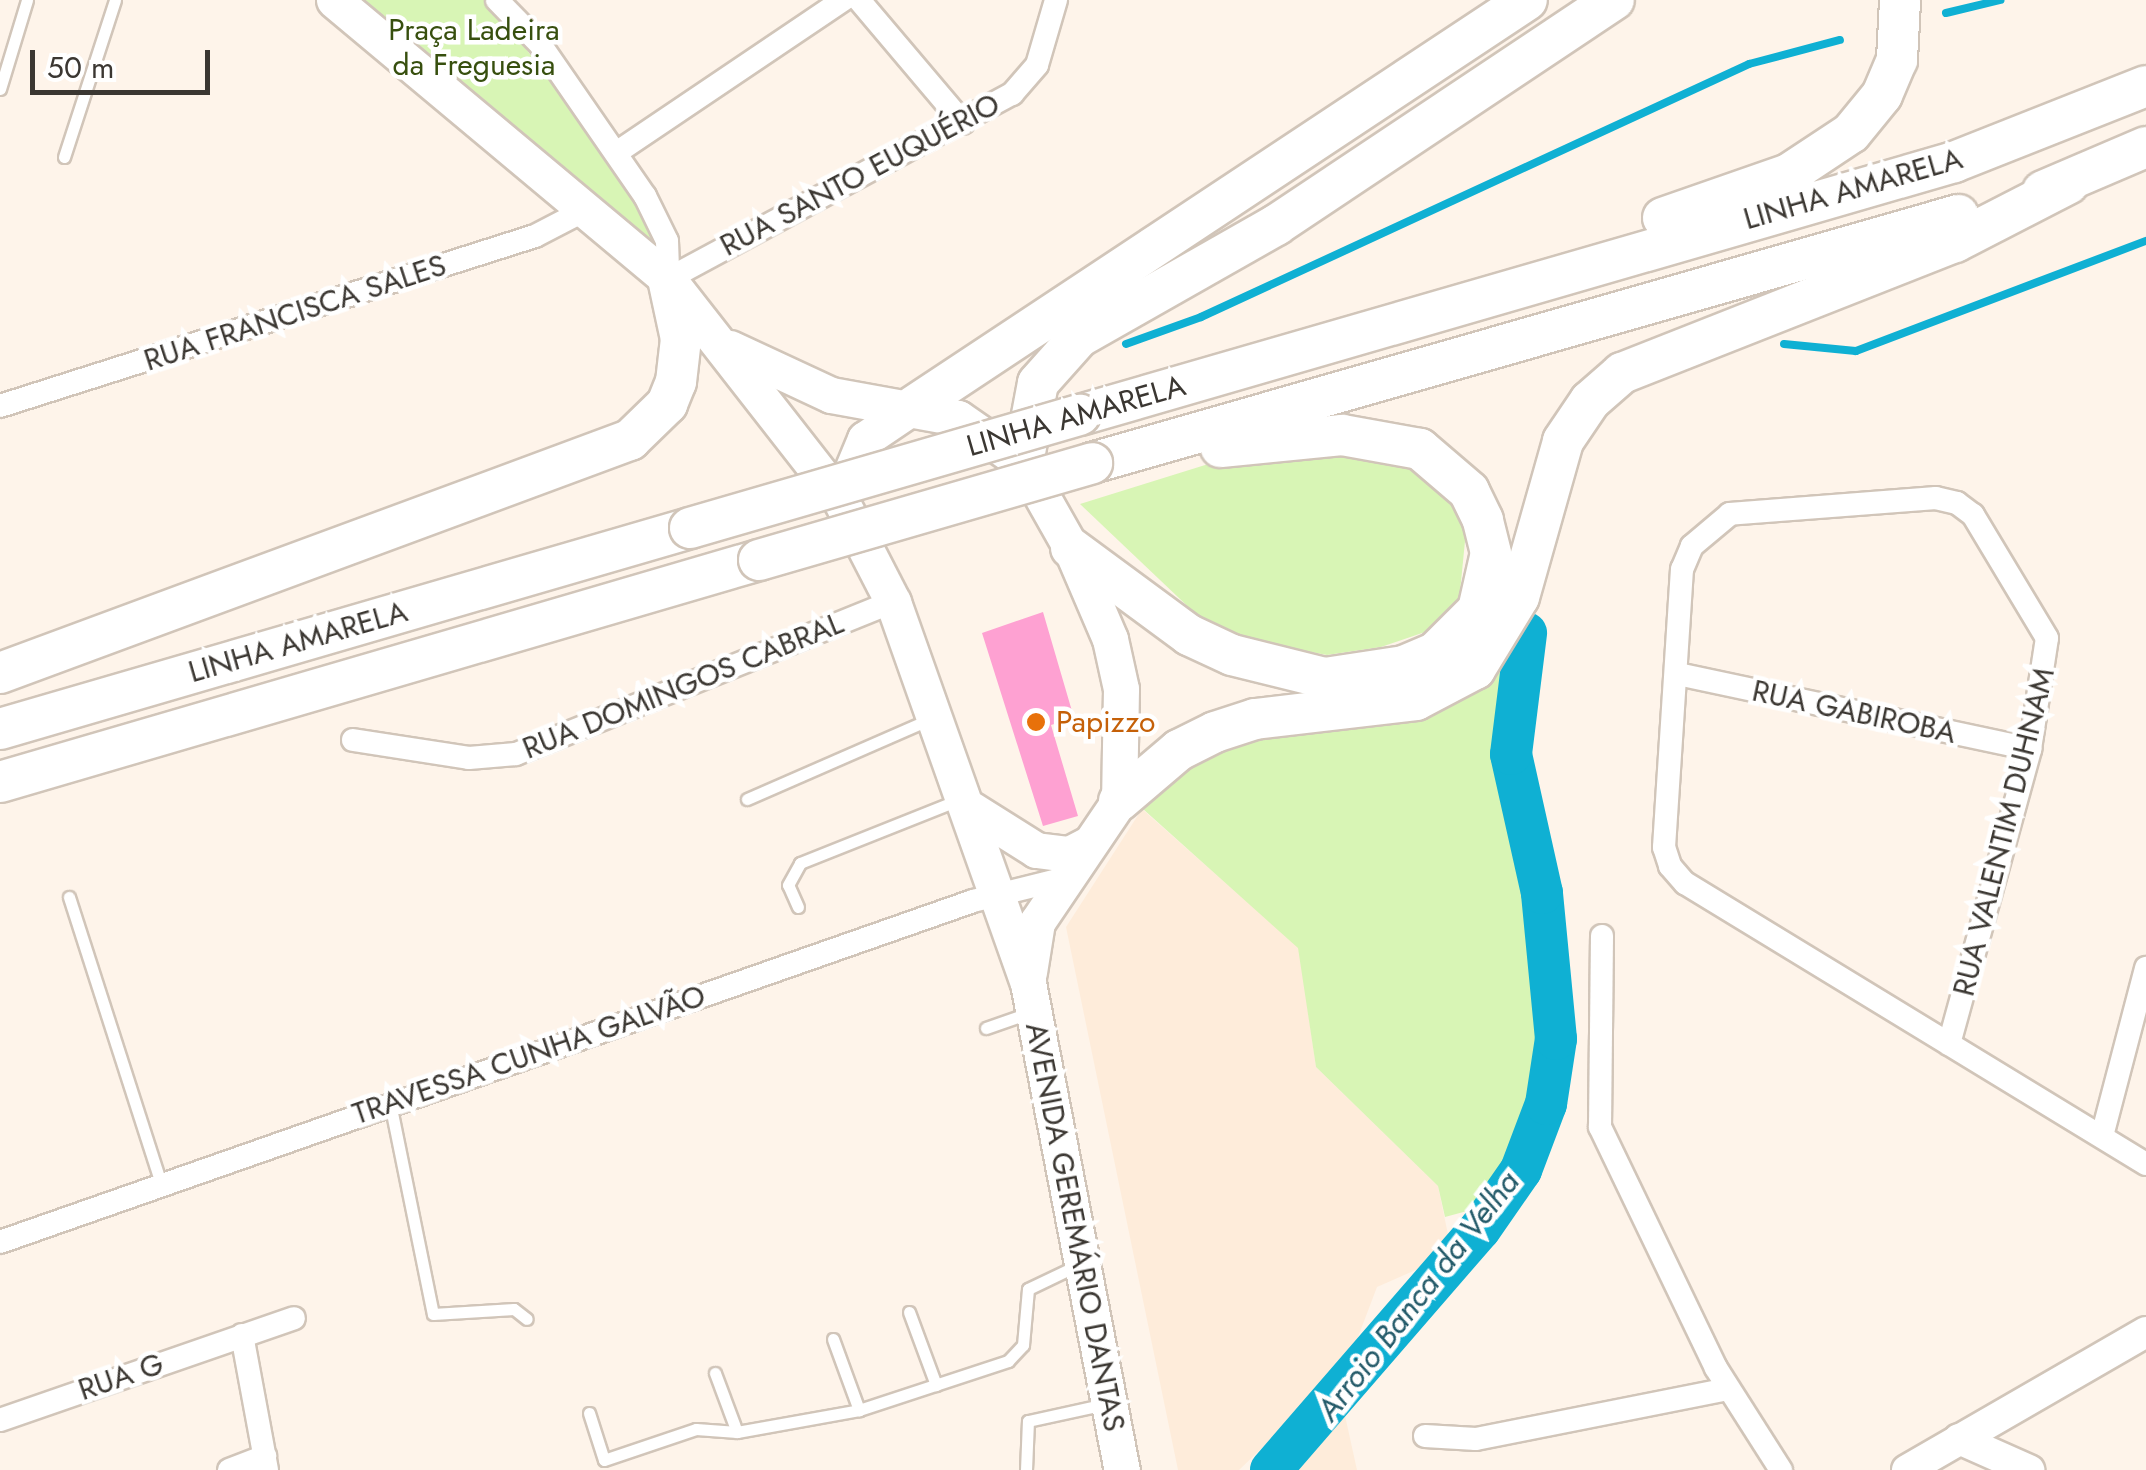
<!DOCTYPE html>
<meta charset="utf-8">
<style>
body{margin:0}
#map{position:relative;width:2146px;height:1470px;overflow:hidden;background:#fef4ea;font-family:Jost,sans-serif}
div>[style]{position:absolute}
.built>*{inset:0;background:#feecda}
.green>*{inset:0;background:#d8f5b5}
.stream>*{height:8px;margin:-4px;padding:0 4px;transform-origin:4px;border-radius:4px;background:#0fb0d3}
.river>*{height:42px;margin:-21px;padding:0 21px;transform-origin:21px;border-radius:21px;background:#0fb0d3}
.building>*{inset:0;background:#fea1d2}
.roads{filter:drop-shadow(2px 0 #d1c5b9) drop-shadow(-2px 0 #d1c5b9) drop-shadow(0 2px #d1c5b9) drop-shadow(0 -2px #d1c5b9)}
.lane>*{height:11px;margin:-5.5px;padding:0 5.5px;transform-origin:5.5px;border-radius:5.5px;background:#fff}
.street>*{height:22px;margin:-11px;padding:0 11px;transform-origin:11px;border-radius:11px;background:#fff}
.secondary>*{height:30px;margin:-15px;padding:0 15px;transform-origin:15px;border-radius:15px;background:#fff}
.primary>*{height:35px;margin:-17.5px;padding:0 17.5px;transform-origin:17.5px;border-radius:17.5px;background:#fff}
.highway>*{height:40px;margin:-20px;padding:0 20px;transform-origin:20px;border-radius:20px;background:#fff}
.bridges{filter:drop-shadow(2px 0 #d1c5b9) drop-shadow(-2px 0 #d1c5b9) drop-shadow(0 2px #d1c5b9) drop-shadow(0 -2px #d1c5b9)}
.highway-bridge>*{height:40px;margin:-20px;padding:0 20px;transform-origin:20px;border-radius:20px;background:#fff}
.dots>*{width:28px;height:28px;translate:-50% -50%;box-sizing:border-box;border:5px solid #fff;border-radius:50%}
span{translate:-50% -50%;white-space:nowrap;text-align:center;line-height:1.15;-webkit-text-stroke:9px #fff;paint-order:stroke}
.park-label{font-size:30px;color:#374f0e}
.street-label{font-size:30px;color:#3b3732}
.food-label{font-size:30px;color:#c56008}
.left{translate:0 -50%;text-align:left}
.water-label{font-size:32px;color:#235a69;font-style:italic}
.scale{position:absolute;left:30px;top:50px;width:180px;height:45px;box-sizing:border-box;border:5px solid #3b3732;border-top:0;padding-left:12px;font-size:30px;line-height:35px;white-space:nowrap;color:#3b3732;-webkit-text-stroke:8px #fff;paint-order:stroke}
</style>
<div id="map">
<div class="built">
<div style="clip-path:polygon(1142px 809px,1299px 948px,1316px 1067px,1438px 1186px,1452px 1254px,1377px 1287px,1347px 1366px,1239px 1470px,1178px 1470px,1066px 927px)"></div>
<div style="clip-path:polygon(1344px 1411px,1357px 1470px,1271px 1470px)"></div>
</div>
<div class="green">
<div style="clip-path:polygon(341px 0,490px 0,642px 206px,659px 261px)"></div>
<div style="clip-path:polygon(1342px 449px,1427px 470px,1458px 502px,1466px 531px,1459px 602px,1434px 629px,1381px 647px,1327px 655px,1252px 641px,1200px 618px,1080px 504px,1218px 461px)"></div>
<div style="clip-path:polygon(1512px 656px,1555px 1060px,1504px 1201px,1445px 1217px,1438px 1186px,1316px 1067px,1298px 948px,1143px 809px,1205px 754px,1282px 729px,1377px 727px,1430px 717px,1481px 688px)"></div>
</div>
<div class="stream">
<div style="left:1946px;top:13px;width:56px;rotate:-13.5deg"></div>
<div style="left:1126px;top:344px;width:80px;rotate:-19.8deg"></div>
<div style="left:1201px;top:317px;width:604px;rotate:-24.78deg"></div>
<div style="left:1749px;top:64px;width:94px;rotate:-14.8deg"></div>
<div style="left:1784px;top:344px;width:72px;rotate:5.6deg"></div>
<div style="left:1856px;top:351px;width:310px;rotate:-20.8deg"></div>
</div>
<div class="river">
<div style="left:1271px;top:1470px;width:319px;rotate:-49.1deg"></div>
<div style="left:1480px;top:1229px;width:72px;rotate:-55.2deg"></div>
<div style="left:1521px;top:1170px;width:71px;rotate:-69.3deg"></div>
<div style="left:1546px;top:1104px;width:66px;rotate:-81.3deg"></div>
<div style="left:1556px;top:1039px;width:147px;rotate:-95.5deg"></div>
<div style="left:1542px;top:893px;width:142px;rotate:-102.6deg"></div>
<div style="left:1511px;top:754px;width:122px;rotate:-82.9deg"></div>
</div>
<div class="building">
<div style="clip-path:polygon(1043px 612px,1074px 718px,1051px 725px,1078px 816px,1043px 826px,982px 633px)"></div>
</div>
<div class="roads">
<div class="lane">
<div style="left:0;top:89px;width:93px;rotate:-73.1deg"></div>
<div style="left:64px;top:157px;width:165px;rotate:-72deg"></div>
<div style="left:747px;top:799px;width:197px;rotate:-23.6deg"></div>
<div style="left:69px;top:897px;width:305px;rotate:72.2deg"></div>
<div style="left:798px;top:907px;width:24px;rotate:-114deg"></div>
<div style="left:788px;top:885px;width:25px;rotate:-61deg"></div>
<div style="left:800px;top:863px;width:170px;rotate:-21.7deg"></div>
<div style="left:986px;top:1028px;width:46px;rotate:-19.2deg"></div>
<div style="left:390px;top:1103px;width:215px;rotate:78.5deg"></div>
<div style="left:433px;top:1314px;width:81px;rotate:-3.5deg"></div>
<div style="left:514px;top:1309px;width:16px;rotate:38deg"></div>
<div style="left:909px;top:1312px;width:78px;rotate:69.7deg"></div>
<div style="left:833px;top:1339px;width:76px;rotate:69.9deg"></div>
<div style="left:715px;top:1373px;width:63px;rotate:69.6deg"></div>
<div style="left:589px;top:1413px;width:49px;rotate:72.3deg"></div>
<div style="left:604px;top:1460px;width:97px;rotate:-18.6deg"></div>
<div style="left:696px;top:1429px;width:41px;rotate:4.2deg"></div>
<div style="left:737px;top:1432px;width:124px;rotate:-10.2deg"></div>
<div style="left:859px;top:1410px;width:157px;rotate:-18.2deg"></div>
<div style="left:1008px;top:1361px;width:22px;rotate:-47deg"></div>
<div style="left:1023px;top:1345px;width:56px;rotate:-84.9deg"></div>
<div style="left:1028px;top:1289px;width:53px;rotate:-25.6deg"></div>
<div style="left:1026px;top:1470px;width:49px;rotate:-87.7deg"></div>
<div style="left:1028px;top:1421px;width:79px;rotate:-12.4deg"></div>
</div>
<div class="street">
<div style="left:497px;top:0;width:62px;rotate:45.7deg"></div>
<div style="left:540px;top:44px;width:185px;rotate:55.4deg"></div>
<div style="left:645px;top:196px;width:50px;rotate:63.9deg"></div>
<div style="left:667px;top:241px;width:38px;rotate:88deg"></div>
<div style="left:668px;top:279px;width:391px;rotate:-28.3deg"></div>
<div style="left:1012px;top:94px;width:38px;rotate:-49deg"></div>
<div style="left:1037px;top:65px;width:68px;rotate:-73.7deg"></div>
<div style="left:859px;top:0;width:161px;rotate:49.8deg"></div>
<div style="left:616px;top:153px;width:274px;rotate:-34deg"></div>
<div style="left:0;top:406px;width:561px;rotate:-17.63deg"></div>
<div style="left:535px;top:236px;width:56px;rotate:-27.5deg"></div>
<div style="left:1678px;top:674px;width:360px;rotate:12deg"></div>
<div style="left:353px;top:740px;width:117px;rotate:8.8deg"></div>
<div style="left:469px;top:758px;width:47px;rotate:-4.9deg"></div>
<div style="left:516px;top:754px;width:406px;rotate:-22deg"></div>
<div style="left:1602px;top:936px;width:191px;rotate:90.6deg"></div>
<div style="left:1600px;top:1127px;width:267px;rotate:64.3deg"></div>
<div style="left:1716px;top:1368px;width:121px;rotate:57.5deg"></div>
<div style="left:1949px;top:1044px;width:306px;rotate:-74.6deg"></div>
<div style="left:2030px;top:749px;width:112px;rotate:-81.3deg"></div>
<div style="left:2047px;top:638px;width:144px;rotate:-121deg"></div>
<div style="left:1973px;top:515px;width:20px;rotate:-143deg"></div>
<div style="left:1957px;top:503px;width:22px;rotate:-167deg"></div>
<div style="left:1936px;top:498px;width:207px;rotate:175.6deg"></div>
<div style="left:1730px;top:514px;width:50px;rotate:139.9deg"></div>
<div style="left:1692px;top:546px;width:25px;rotate:113deg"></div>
<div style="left:1682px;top:569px;width:279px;rotate:93.7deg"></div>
<div style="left:1664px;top:847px;width:20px;rotate:72deg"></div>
<div style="left:1670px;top:866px;width:23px;rotate:49deg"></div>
<div style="left:1685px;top:883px;width:540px;rotate:31.36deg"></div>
<div style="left:2102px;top:1136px;width:174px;rotate:-75.3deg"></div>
<div style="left:0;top:1242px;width:1031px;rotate:-19.31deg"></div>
<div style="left:973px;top:901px;width:92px;rotate:-13.9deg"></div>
<div style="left:242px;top:1335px;width:137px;rotate:79.5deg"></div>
<div style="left:0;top:1420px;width:311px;rotate:-19.1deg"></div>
<div style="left:1425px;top:1436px;width:51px;rotate:3.4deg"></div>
<div style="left:1476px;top:1439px;width:257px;rotate:-11.2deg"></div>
<div style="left:229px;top:1470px;width:39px;rotate:-21deg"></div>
</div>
<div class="secondary">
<div style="left:1959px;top:1439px;width:77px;rotate:23.9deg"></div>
<div style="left:1907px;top:1470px;width:276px;rotate:-30deg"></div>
</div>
<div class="primary">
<div style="left:334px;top:0;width:435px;rotate:39.9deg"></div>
<div style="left:668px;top:279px;width:279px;rotate:52deg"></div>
<div style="left:840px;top:499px;width:116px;rotate:62.8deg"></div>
<div style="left:893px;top:602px;width:404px;rotate:70.5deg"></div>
<div style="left:1028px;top:983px;width:496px;rotate:79.1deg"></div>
<div style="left:730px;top:348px;width:111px;rotate:25deg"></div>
<div style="left:831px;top:395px;width:129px;rotate:10.3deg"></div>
<div style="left:958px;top:418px;width:79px;rotate:34.7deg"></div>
<div style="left:1023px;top:463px;width:98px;rotate:60.5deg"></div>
<div style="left:1071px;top:548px;width:99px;rotate:66.8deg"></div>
<div style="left:1110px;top:639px;width:51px;rotate:77.6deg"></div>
<div style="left:1121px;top:689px;width:112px;rotate:91deg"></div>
<div style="left:1119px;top:801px;width:146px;rotate:124.1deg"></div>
<div style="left:1037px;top:922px;width:51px;rotate:99.1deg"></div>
<div style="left:840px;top:499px;width:65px;rotate:-67.4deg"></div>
<div style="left:865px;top:439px;width:59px;rotate:-34deg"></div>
<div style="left:971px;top:809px;width:77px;rotate:32.2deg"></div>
<div style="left:1036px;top:850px;width:33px;rotate:7deg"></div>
<div style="left:1069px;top:854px;width:20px;rotate:-27deg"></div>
</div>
<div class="highway">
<div style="left:2043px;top:191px;width:112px;rotate:-23.1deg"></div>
<div style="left:1663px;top:218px;width:133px;rotate:-19.2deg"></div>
<div style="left:1789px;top:174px;width:74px;rotate:-33.5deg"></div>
<div style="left:1851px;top:133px;width:49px;rotate:-50.8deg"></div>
<div style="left:1882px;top:95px;width:38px;rotate:-67deg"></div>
<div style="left:1897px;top:60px;width:60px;rotate:-87.1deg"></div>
<div style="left:914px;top:406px;width:735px;rotate:-33.52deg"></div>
<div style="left:1080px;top:415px;width:910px;rotate:-16.14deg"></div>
<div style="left:1954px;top:162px;width:206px;rotate:-21.6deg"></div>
<div style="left:1023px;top:463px;width:81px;rotate:-79.4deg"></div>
<div style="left:1038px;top:383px;width:62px;rotate:-48.3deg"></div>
<div style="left:1079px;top:337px;width:227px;rotate:-29.6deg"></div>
<div style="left:1276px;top:225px;width:406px;rotate:-33.7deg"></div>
<div style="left:1092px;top:463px;width:901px;rotate:-15.98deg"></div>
<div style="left:1071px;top:548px;width:147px;rotate:36.4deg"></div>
<div style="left:1189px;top:635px;width:47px;rotate:24.9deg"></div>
<div style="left:1232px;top:655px;width:96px;rotate:13.9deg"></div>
<div style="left:1325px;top:678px;width:80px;rotate:-8.6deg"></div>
<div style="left:1404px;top:666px;width:34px;rotate:-23deg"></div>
<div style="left:1435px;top:653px;width:61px;rotate:-45deg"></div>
<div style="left:1478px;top:610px;width:58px;rotate:-77.2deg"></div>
<div style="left:1491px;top:553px;width:34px;rotate:-104deg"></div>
<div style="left:1483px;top:520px;width:32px;rotate:-116deg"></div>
<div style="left:1469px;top:491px;width:65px;rotate:-139.4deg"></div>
<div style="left:1420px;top:449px;width:79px;rotate:-169.8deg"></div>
<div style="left:1342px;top:435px;width:122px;rotate:174.3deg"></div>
<div style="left:0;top:673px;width:672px;rotate:-20.3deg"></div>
<div style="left:630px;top:440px;width:52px;rotate:-44.2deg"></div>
<div style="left:667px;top:404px;width:24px;rotate:-68deg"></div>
<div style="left:676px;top:382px;width:43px;rotate:-83.4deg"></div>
<div style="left:681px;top:339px;width:61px;rotate:-102.2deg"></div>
<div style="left:0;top:729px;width:719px;rotate:-16.24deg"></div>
<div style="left:0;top:782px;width:791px;rotate:-16.3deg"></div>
<div style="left:1119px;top:801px;width:79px;rotate:-40.4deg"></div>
<div style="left:1179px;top:750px;width:40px;rotate:-26.6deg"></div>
<div style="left:1215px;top:732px;width:42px;rotate:-18deg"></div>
<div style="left:1255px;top:719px;width:162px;rotate:-6.7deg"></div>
<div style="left:1416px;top:700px;width:67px;rotate:-27.7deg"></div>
<div style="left:1475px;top:669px;width:84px;rotate:-58.6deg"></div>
<div style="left:1519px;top:597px;width:162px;rotate:-74.2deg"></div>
<div style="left:1563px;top:441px;width:48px;rotate:-56deg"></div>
<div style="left:1590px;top:401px;width:43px;rotate:-41.2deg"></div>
<div style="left:1622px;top:373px;width:358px;rotate:-21.5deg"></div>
<div style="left:1955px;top:242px;width:127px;rotate:-27.2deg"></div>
</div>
</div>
<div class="bridges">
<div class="highway-bridge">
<div style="left:690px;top:528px;width:406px;rotate:-16.2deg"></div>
<div style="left:759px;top:560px;width:347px;rotate:-16.2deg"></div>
</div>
</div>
<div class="dots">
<div style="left:1036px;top:722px;background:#e8710a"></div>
</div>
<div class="park-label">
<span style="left:474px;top:47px">Praça Ladeira<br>da Freguesia</span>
</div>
<div class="street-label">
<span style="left:860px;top:175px;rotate:-28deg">RUA SANTO EUQUÉRIO</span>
<span style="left:1853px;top:189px;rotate:-16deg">LINHA AMARELA</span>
<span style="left:295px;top:313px;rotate:-18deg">RUA FRANCISCA SALES</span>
<span style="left:1076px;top:416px;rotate:-16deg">LINHA AMARELA</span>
<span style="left:298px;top:642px;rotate:-16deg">LINHA AMARELA</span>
<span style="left:683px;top:686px;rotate:-22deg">RUA DOMINGOS CABRAL</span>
<span style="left:1854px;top:712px;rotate:12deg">RUA GABIROBA</span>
<span style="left:2004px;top:832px;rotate:-76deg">RUA VALENTIM DUHNAM</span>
<span style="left:529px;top:1055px;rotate:-19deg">TRAVESSA CUNHA GALVÃO</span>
<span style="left:1075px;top:1227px;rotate:79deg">AVENIDA GEREMÁRIO DANTAS</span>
<span style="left:121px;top:1377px;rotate:-19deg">RUA G</span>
</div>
<div class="food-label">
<span class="left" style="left:1056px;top:722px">Papizzo</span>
</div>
<div class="water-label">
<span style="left:1418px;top:1296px;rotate:-52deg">Arroio Banca da Velha</span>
</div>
<div class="scale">50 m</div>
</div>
